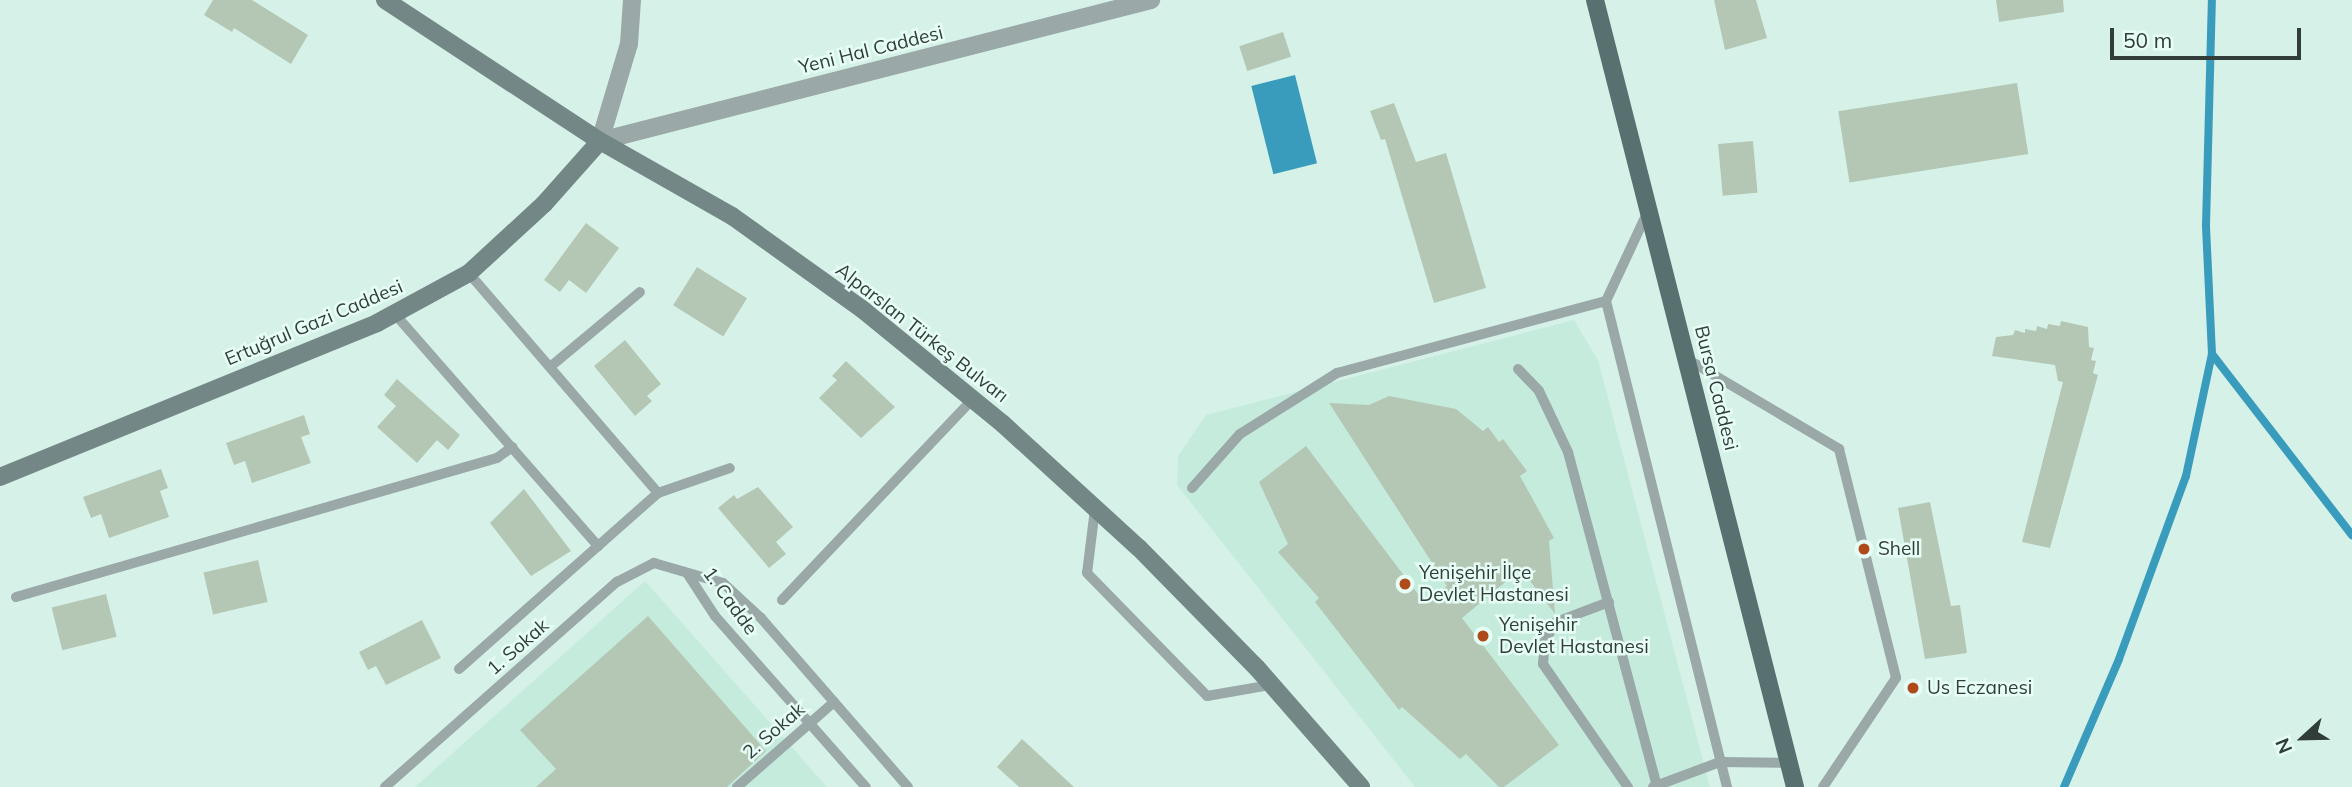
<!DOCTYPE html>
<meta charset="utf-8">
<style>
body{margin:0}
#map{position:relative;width:2352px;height:787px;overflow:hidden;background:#d6f2e8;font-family:Mulish,sans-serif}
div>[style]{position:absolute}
.built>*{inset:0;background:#c5ebdd}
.water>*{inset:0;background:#399cbc;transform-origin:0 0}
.stream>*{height:8px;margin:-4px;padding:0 4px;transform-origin:4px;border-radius:4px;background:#399cbc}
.building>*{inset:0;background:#b4c7b5;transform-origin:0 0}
.lane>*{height:10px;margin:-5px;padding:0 5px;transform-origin:5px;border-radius:5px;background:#9aa8a8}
.street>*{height:18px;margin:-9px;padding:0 9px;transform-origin:9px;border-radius:9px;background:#9aa8a8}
.secondary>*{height:18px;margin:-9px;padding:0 9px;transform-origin:9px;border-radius:9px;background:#748787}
.primary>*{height:18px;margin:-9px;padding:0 9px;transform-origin:9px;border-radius:9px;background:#587070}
.dots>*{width:19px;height:19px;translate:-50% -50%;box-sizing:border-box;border:4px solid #e7fef6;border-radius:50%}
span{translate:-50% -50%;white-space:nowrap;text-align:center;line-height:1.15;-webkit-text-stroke:5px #e7fef6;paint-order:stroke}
.street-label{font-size:19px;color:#313d38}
.poi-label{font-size:19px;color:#313d38}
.left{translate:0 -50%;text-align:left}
.north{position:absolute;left:2268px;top:703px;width:70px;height:70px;-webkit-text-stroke:5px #e7fef6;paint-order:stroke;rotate:248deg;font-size:19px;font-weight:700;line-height:28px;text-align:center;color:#313d38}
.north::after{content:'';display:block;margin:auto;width:24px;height:32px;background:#313d38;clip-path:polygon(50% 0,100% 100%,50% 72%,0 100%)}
.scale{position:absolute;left:2110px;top:28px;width:191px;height:32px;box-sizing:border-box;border:4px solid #313d38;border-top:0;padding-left:9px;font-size:21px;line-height:24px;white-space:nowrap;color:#313d38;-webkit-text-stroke:5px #e7fef6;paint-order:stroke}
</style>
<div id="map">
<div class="built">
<div style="clip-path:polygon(1574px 320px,1598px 360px,1710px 787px,1415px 787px,1177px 485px,1178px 456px,1206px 415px)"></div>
<div style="clip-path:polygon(645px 581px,827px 787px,415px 787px)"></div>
</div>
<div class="water">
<div style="left:1295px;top:75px;width:91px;height:45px;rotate:76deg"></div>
</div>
<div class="stream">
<div style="left:2212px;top:354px;width:229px;rotate:52.3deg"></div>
<div style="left:2064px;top:787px;width:139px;rotate:-66.7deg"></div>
<div style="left:2119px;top:659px;width:195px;rotate:-69.9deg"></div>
<div style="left:2186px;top:476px;width:125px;rotate:-78deg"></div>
<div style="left:2212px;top:354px;width:129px;rotate:-92.7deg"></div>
<div style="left:2206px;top:225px;width:225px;rotate:-88.5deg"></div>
</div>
<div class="building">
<div style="clip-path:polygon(213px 0,252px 0,308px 35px,291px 64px,234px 28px,232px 32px,204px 15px)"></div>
<div style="clip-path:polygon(1714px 0,1756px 0,1767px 38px,1725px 50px)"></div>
<div style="clip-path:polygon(1996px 0,2063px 0,2064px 12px,1999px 22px)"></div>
<div style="left:1283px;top:32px;width:26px;height:46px;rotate:72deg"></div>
<div style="left:2017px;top:83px;width:72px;height:181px;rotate:81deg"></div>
<div style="clip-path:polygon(1394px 103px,1416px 162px,1446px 153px,1486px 288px,1434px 303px,1385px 139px,1381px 140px,1370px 111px)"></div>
<div style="left:1753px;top:141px;width:52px;height:35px;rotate:85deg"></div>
<div style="clip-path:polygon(586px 223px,619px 248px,586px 293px,569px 280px,560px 292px,544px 280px)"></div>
<div style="left:697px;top:267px;width:59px;height:45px;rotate:32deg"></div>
<div style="clip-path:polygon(2061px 321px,2088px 327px,2089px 347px,2094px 348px,2091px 360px,2096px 361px,2093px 373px,2098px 375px,2050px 548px,2022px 542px,2063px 382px,2058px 381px,2055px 365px,1992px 356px,1996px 337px,2013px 335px,2015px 330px,2025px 333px,2025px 329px,2036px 331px,2037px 326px,2047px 329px,2048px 324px,2060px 326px)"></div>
<div style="clip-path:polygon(625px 340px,661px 384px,647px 396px,652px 401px,635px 416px,594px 366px)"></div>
<div style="clip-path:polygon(846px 361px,895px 407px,861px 438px,819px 398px,837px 380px,832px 376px)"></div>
<div style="clip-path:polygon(397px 379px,460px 435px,448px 450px,437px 440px,417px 463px,377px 427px,396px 406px,384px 395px)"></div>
<div style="clip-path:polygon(1389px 396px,1456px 409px,1483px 431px,1488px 427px,1499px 442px,1503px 439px,1527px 471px,1520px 476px,1554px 538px,1549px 541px,1555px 614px,1521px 569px,1462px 618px,1559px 745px,1504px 787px,1499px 787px,1466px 754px,1460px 759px,1402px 707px,1399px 710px,1315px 602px,1319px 598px,1278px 552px,1288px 544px,1259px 482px,1306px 446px,1424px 602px,1447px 586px,1329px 403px,1369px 405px)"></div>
<div style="clip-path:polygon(304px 415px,310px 434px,301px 437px,311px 463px,252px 483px,245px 461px,234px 465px,226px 443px)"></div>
<div style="clip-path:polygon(161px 469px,168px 488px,160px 491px,169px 517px,109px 538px,101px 514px,91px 518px,83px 497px)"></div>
<div style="clip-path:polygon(758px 487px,793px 527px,776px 542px,786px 554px,769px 568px,718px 508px,734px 495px,737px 499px)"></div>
<div style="clip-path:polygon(524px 489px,571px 551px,531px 576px,490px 523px)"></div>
<div style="clip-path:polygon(1930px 502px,1951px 606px,1960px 605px,1967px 653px,1925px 659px,1898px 508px)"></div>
<div style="left:258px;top:560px;width:43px;height:56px;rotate:77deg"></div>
<div style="left:106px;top:594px;width:44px;height:56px;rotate:76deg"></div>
<div style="clip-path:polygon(648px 616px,766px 751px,727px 787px,536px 787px,556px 769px,520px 730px)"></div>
<div style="clip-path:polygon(422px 620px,441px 658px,386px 685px,376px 666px,368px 670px,359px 652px)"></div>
<div style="clip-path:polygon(1022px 739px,1074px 787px,1019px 787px,997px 767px)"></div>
</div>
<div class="lane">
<div style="left:1648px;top:211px;width:99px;rotate:115deg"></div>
<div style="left:1606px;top:301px;width:501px;rotate:76.02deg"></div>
<div style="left:394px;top:313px;width:310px;rotate:48.8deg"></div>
<div style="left:1687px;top:359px;width:177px;rotate:30.6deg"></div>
<div style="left:1839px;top:449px;width:236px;rotate:76deg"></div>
<div style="left:1896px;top:678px;width:131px;rotate:123.8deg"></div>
<div style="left:550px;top:367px;width:117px;rotate:-39.8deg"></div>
<div style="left:1518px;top:369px;width:30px;rotate:46deg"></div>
<div style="left:1539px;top:391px;width:68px;rotate:64.6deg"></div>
<div style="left:1568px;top:452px;width:347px;rotate:75.1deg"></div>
<div style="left:1192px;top:488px;width:72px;rotate:-48.4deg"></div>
<div style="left:1240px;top:434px;width:115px;rotate:-32.2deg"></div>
<div style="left:1337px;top:373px;width:278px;rotate:-15deg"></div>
<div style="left:658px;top:493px;width:76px;rotate:-19.1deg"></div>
<div style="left:1095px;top:509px;width:64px;rotate:97.1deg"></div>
<div style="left:1087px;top:573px;width:172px;rotate:45.7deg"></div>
<div style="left:1207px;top:696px;width:65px;rotate:-9.8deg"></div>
<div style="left:687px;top:573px;width:51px;rotate:56.9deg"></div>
<div style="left:715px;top:616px;width:228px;rotate:48.6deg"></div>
<div style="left:16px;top:597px;width:501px;rotate:-16.12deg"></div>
<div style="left:497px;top:458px;width:19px;rotate:-36deg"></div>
<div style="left:782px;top:600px;width:277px;rotate:-46.5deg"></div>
<div style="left:1609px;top:602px;width:57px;rotate:159.3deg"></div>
<div style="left:1556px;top:622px;width:22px;rotate:120deg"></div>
<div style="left:1545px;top:641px;width:23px;rotate:95deg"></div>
<div style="left:1543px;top:664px;width:150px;rotate:55.4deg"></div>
<div style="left:459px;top:669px;width:266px;rotate:-41.5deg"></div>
<div style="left:658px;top:493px;width:290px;rotate:-130.7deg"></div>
<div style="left:385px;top:787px;width:310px;rotate:-41.5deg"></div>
<div style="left:617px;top:582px;width:42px;rotate:-27.2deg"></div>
<div style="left:654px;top:563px;width:72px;rotate:16.2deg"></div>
<div style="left:723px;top:583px;width:52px;rotate:42.6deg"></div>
<div style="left:761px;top:618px;width:224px;rotate:49deg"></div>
<div style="left:737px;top:787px;width:129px;rotate:-41.2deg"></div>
<div style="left:1653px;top:787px;width:72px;rotate:-20.5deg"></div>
<div style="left:1720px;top:762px;width:69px;rotate:0.8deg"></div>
</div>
<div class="street">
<div style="left:600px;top:141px;width:569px;rotate:-14.35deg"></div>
<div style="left:600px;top:141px;width:101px;rotate:-73.4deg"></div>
<div style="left:629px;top:44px;width:44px;rotate:-86.1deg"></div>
</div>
<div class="secondary">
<div style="left:385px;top:0;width:257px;rotate:33.3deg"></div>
<div style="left:600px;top:141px;width:152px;rotate:29.6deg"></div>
<div style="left:732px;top:216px;width:160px;rotate:35.6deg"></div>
<div style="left:862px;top:309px;width:182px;rotate:39.2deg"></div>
<div style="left:1003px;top:424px;width:184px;rotate:42.4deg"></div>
<div style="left:1139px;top:548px;width:168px;rotate:45.5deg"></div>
<div style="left:1257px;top:668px;width:158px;rotate:48.8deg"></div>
<div style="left:0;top:477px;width:407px;rotate:-22.2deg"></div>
<div style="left:377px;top:323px;width:105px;rotate:-28.5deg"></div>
<div style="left:469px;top:273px;width:102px;rotate:-42.6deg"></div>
<div style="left:544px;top:204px;width:84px;rotate:-48.4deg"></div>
</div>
<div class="primary">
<div style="left:1595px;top:0;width:812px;rotate:75.74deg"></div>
</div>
<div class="dots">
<div style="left:1864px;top:549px;background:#af4a1b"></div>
<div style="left:1405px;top:584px;background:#af4a1b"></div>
<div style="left:1483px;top:636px;background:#af4a1b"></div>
<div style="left:1913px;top:688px;background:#af4a1b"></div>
</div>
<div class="street-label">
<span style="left:871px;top:50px;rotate:-14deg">Yeni Hal Caddesi</span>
<span style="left:314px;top:323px;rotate:-23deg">Ertuğrul Gazi Caddesi</span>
<span style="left:922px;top:333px;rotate:38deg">Alparslan Türkeş Bulvarı</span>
<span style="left:1716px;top:388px;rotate:76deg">Bursa Caddesi</span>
<span style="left:730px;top:601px;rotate:54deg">1. Cadde</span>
<span style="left:518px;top:647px;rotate:-41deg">1. Sokak</span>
<span style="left:774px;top:731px;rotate:-41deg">2. Sokak</span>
</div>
<div class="poi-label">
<span class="left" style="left:1878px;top:549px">Shell</span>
<span class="left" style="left:1419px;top:584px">Yenişehir İlçe<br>Devlet Hastanesi</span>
<span class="left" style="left:1499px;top:636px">Yenişehir<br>Devlet Hastanesi</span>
<span class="left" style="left:1927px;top:688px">Us Eczanesi</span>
</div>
<div class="north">N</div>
<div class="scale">50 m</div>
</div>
